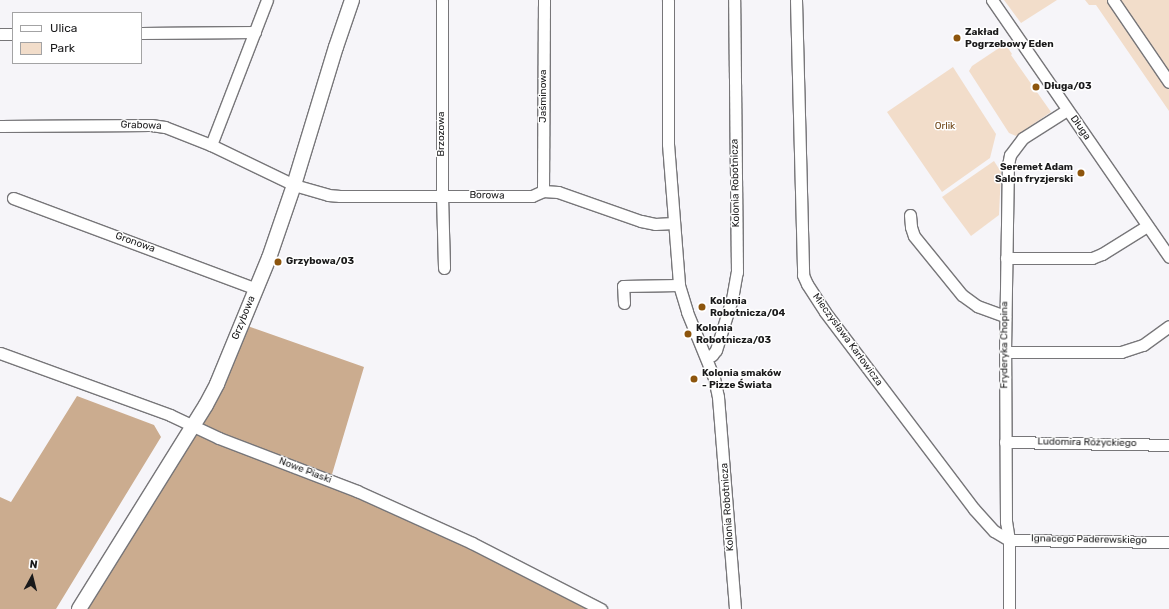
<!DOCTYPE html>
<meta charset="utf-8">
<style>
body{margin:0}
#map{position:relative;width:1169px;height:609px;overflow:hidden;background:#f6f5f9;font-family:Rubik,sans-serif}
div>[style]{position:absolute}
.green>*{inset:0;background:#f2ddca}
.forest>*{inset:0;background:#cbac8f}
.roads{filter:drop-shadow(1px 0 #777679) drop-shadow(-1px 0 #777679) drop-shadow(0 1px #777679) drop-shadow(0 -1px #777679)}
.minor>*{height:11px;margin:-5.5px;padding:0 5.5px;transform-origin:5.5px;border-radius:5.5px;background:#fff}
.major>*{height:14px;margin:-7px;padding:0 7px;transform-origin:7px;border-radius:7px;background:#fff}
.dots>*{width:11px;height:11px;translate:-50% -50%;box-sizing:border-box;border:2px solid #fff;border-radius:50%}
span{translate:-50% -50%;white-space:nowrap;text-align:center;line-height:1.15;-webkit-text-stroke:3px #fff;paint-order:stroke}
.poi-label{font-size:10px;color:#1a1a1b;font-weight:700}
.left{translate:0 -50%;text-align:left}
.right{translate:-100% -50%;text-align:right}
.street-label{font-size:10px;color:#1a1a1b}
.park-label{font-size:10px;color:#6f4516}
.legend{position:absolute;left:12px;top:12px;width:130px;height:52px;box-sizing:border-box;background:#fff;border:1px solid #a3a3a4;margin:0;padding:5px 7px;list-style:none;font-size:12px;color:#1a1a1b}
.legend li{display:flex;align-items:center;gap:8px;height:20px}
.legend b{width:20px;border:1px solid #a3a3a4}
.north{position:absolute;left:12px;top:557px;width:40px;height:40px;-webkit-text-stroke:3px #fff;paint-order:stroke;rotate:7deg;font-size:11px;font-weight:700;line-height:16px;text-align:center;color:#1a1a1b}
.north::after{content:'';display:block;margin:auto;width:14px;height:18px;background:#1a1a1b;clip-path:polygon(50% 0,100% 100%,50% 72%,0 100%)}
</style>
<div id="map">
<div class="green">
<div style="clip-path:polygon(1004px 0,1057px 0,1021px 23px)"></div>
<div style="clip-path:polygon(1085px 0,1169px 0,1169px 111px,1096px 5px,1089px 5px)"></div>
<div style="clip-path:polygon(1008px 42px,1011px 45px,1008px 48px,1012px 54px,1011px 55px,1051px 112px,1016px 136px,1009px 133px,969px 71px,972px 66px)"></div>
<div style="clip-path:polygon(953px 67px,996px 134px,990px 158px,942px 192px,887px 112px)"></div>
<div style="clip-path:polygon(994px 161px,1001px 172px,999px 215px,971px 236px,942px 197px)"></div>
</div>
<div class="forest">
<div style="clip-path:polygon(242px 324px,364px 367px,330px 481px,601px 609px,79px 609px,159px 480px)"></div>
<div style="clip-path:polygon(77px 396px,154px 425px,161px 437px,56px 609px,0 609px,0 497px,11px 502px)"></div>
</div>
<div class="roads">
<div class="minor">
<div style="left:442px;top:0;width:195px;rotate:90deg"></div>
<div style="left:442px;top:195px;width:73px;rotate:88.4deg"></div>
<div style="left:668px;top:0;width:144px;rotate:90deg"></div>
<div style="left:668px;top:144px;width:141px;rotate:85.5deg"></div>
<div style="left:679px;top:285px;width:28px;rotate:73deg"></div>
<div style="left:687px;top:312px;width:71px;rotate:67.8deg"></div>
<div style="left:714px;top:378px;width:19px;rotate:78deg"></div>
<div style="left:718px;top:397px;width:213px;rotate:85.4deg"></div>
<div style="left:796px;top:0;width:275px;rotate:88.5deg"></div>
<div style="left:803px;top:275px;width:10px;rotate:66deg"></div>
<div style="left:807px;top:284px;width:33px;rotate:57deg"></div>
<div style="left:825px;top:312px;width:247px;rotate:52.9deg"></div>
<div style="left:974px;top:509px;width:30px;rotate:48deg"></div>
<div style="left:994px;top:531px;width:17px;rotate:31deg"></div>
<div style="left:1009px;top:540px;width:160px;rotate:0.7deg"></div>
<div style="left:992px;top:0;width:312px;rotate:55.4deg"></div>
<div style="left:1113px;top:0;width:99px;rotate:55.7deg"></div>
<div style="left:141px;top:33px;width:114px;rotate:-0.5deg"></div>
<div style="left:0;top:34px;width:13px"></div>
<div style="left:0;top:126px;width:151px;rotate:-0.4deg"></div>
<div style="left:151px;top:125px;width:14px;rotate:8deg"></div>
<div style="left:165px;top:127px;width:49px;rotate:21.4deg"></div>
<div style="left:211px;top:145px;width:92px;rotate:25.7deg"></div>
<div style="left:294px;top:185px;width:35px;rotate:16deg"></div>
<div style="left:328px;top:195px;width:12px;rotate:5deg"></div>
<div style="left:340px;top:196px;width:192px"></div>
<div style="left:532px;top:196px;width:12px;rotate:-24deg"></div>
<div style="left:543px;top:191px;width:15px;rotate:4deg"></div>
<div style="left:558px;top:192px;width:88px;rotate:19.3deg"></div>
<div style="left:641px;top:221px;width:14px;rotate:12deg"></div>
<div style="left:655px;top:224px;width:19px;rotate:-3deg"></div>
<div style="left:211px;top:145px;width:155px;rotate:-68.9deg"></div>
<div style="left:543px;top:191px;width:191px;rotate:-89.7deg"></div>
<div style="left:13px;top:198px;width:259px;rotate:20.5deg"></div>
<div style="left:910px;top:215px;width:12px;rotate:85deg"></div>
<div style="left:911px;top:227px;width:9px;rotate:72deg"></div>
<div style="left:914px;top:236px;width:76px;rotate:50.9deg"></div>
<div style="left:962px;top:295px;width:19px;rotate:36deg"></div>
<div style="left:977px;top:306px;width:30px;rotate:20deg"></div>
<div style="left:1006px;top:258px;width:86px"></div>
<div style="left:1092px;top:258px;width:11px;rotate:-22deg"></div>
<div style="left:1102px;top:254px;width:53px;rotate:-31.9deg"></div>
<div style="left:624px;top:303px;width:17px;rotate:-93deg"></div>
<div style="left:623px;top:286px;width:56px;rotate:-1deg"></div>
<div style="left:1005px;top:352px;width:116px"></div>
<div style="left:1121px;top:352px;width:23px;rotate:-18deg"></div>
<div style="left:1143px;top:345px;width:32px;rotate:-36deg"></div>
<div style="left:0;top:353px;width:181px;rotate:20deg"></div>
<div style="left:170px;top:415px;width:54px;rotate:25.1deg"></div>
<div style="left:219px;top:438px;width:148px;rotate:21deg"></div>
<div style="left:357px;top:491px;width:126px;rotate:24.3deg"></div>
<div style="left:472px;top:543px;width:145px;rotate:27.1deg"></div>
<div style="left:707px;top:358px;width:6px;rotate:-31deg"></div>
<div style="left:712px;top:355px;width:6px;rotate:-51deg"></div>
<div style="left:716px;top:350px;width:53px;rotate:-72.6deg"></div>
<div style="left:732px;top:299px;width:27px;rotate:-80deg"></div>
<div style="left:737px;top:272px;width:272px;rotate:-90.6deg"></div>
<div style="left:1005px;top:442px;width:164px;rotate:1deg"></div>
<div style="left:1009px;top:609px;width:69px;rotate:-90deg"></div>
<div style="left:1009px;top:540px;width:18px;rotate:-99deg"></div>
<div style="left:1006px;top:522px;width:170px;rotate:-90.3deg"></div>
<div style="left:1005px;top:352px;width:187px;rotate:-89.1deg"></div>
<div style="left:1008px;top:165px;width:10px;rotate:-79deg"></div>
<div style="left:1010px;top:155px;width:21px;rotate:-53deg"></div>
<div style="left:1023px;top:138px;width:52px;rotate:-32.5deg"></div>
</div>
<div class="major">
<div style="left:79px;top:609px;width:240px;rotate:-58.1deg"></div>
<div style="left:206px;top:405px;width:24px;rotate:-62deg"></div>
<div style="left:217px;top:384px;width:136px;rotate:-67.6deg"></div>
<div style="left:269px;top:258px;width:77px;rotate:-71.1deg"></div>
<div style="left:294px;top:185px;width:144px;rotate:-73.1deg"></div>
<div style="left:336px;top:47px;width:50px;rotate:-71.2deg"></div>
</div>
</div>
<div class="dots">
<div style="left:957px;top:38px;background:#8d550d"></div>
<div style="left:1036px;top:87px;background:#8d550d"></div>
<div style="left:1081px;top:173px;background:#8d550d"></div>
<div style="left:278px;top:262px;background:#8d550d"></div>
<div style="left:702px;top:307px;background:#8d550d"></div>
<div style="left:688px;top:334px;background:#8d550d"></div>
<div style="left:694px;top:379px;background:#8d550d"></div>
</div>
<div class="poi-label">
<span class="left" style="left:965px;top:38px">Zakład<br>Pogrzebowy Eden</span>
<span class="left" style="left:1044px;top:87px">Długa/03</span>
<span class="right" style="left:1073px;top:173px">Seremet Adam<br>Salon fryzjerski</span>
<span class="left" style="left:286px;top:262px">Grzybowa/03</span>
<span class="left" style="left:710px;top:307px">Kolonia<br>Robotnicza/04</span>
<span class="left" style="left:696px;top:334px">Kolonia<br>Robotnicza/03</span>
<span class="left" style="left:702px;top:379px">Kolonia smaków<br>- Pizze Świata</span>
</div>
<div class="street-label">
<span style="left:544px;top:96px;rotate:-90deg">Jaśminowa</span>
<span style="left:141px;top:126px;rotate:2deg">Grabowa</span>
<span style="left:1080px;top:128px;rotate:55deg">Długa</span>
<span style="left:442px;top:134px;rotate:-90deg">Brzozowa</span>
<span style="left:736px;top:183px;rotate:-91deg">Kolonia Robotnicza</span>
<span style="left:487px;top:196px;rotate:1deg">Borowa</span>
<span style="left:135px;top:243px;rotate:20deg">Gronowa</span>
<span style="left:244px;top:318px;rotate:-68deg">Grzybowa</span>
<span style="left:847px;top:340px;rotate:54deg">Mieczysława Karłowicza</span>
<span style="left:1005px;top:345px;rotate:-90deg">Fryderyka Chopina</span>
<span style="left:1087px;top:443px;rotate:1deg">Ludomira Różyckiego</span>
<span style="left:305px;top:471px;rotate:21deg">Nowe Piaski</span>
<span style="left:728px;top:507px;rotate:-94deg">Kolonia Robotnicza</span>
<span style="left:1089px;top:540px;rotate:1deg">Ignacego Paderewskiego</span>
</div>
<div class="park-label">
<span style="left:945px;top:127px">Orlik</span>
</div>
<ul class="legend">
<li><b style="height:5px;background:#fff"></b>Ulica</li>
<li><b style="height:11px;background:#f2ddca"></b>Park</li>
</ul>
<div class="north">N</div>
</div>
